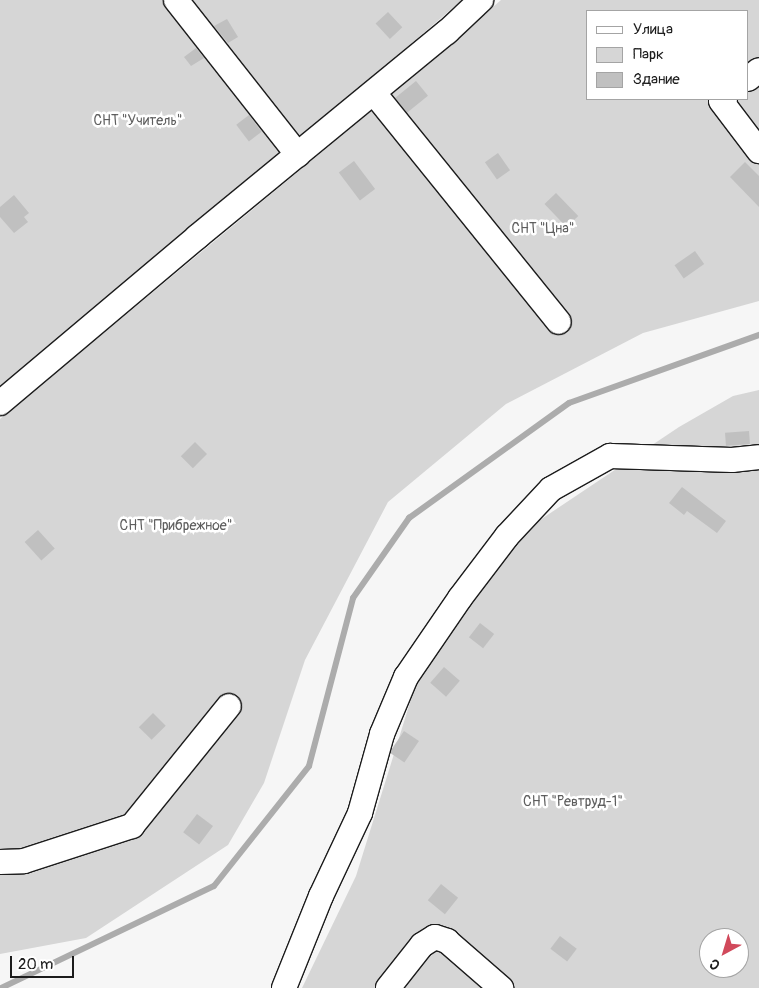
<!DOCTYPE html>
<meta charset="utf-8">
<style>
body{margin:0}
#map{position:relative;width:759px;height:988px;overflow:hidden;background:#f6f6f6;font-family:Pangolin,sans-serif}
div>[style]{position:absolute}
.green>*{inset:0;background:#d6d6d6}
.stream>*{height:6px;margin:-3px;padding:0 3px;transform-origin:3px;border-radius:3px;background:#acacac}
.building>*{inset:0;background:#c0c0c0;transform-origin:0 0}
.roads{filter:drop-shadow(1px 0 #1c1c1c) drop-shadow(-1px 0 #1c1c1c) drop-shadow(0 1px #1c1c1c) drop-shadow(0 -1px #1c1c1c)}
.minor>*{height:24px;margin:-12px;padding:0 12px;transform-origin:12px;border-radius:12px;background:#fff}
span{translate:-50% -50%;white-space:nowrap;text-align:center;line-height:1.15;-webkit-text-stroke:5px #fff;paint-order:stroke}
.park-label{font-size:14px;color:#5d5d5d}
.legend{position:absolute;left:586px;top:10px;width:162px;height:90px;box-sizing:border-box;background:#fff;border:1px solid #a4a4a4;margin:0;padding:6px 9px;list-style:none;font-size:15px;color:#1c1c1c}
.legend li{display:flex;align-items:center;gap:10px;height:25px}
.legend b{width:25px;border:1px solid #a4a4a4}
.north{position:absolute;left:699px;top:928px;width:50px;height:50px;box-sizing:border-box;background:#fff;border:1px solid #a4a4a4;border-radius:50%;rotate:219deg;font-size:14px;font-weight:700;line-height:20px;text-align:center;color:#1c1c1c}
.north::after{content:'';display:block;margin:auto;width:18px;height:22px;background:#d1495b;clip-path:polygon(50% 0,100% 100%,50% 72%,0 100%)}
.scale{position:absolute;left:10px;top:956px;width:64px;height:22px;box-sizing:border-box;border:2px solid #1c1c1c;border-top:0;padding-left:6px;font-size:15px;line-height:18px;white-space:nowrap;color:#1c1c1c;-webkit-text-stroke:4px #fff;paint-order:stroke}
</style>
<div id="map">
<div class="green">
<div style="clip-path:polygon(0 0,462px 0,299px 140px,0 390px)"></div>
<div style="clip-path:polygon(evenodd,501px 0,759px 0,759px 301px,643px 333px,506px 404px,388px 502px,305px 660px,264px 783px,228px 845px,86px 938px,0 954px,0 419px,428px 64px,501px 0,588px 11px,748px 11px,748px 99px,588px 99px,588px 11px)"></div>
<div style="clip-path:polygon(evenodd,759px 390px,759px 988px,302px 988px,356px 876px,417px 680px,468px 598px,531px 526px,679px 427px,733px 396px,759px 390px,709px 938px,739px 938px,739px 968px,709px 968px,709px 938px)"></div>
</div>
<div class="stream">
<div style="left:1px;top:988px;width:236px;rotate:-25.6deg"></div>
<div style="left:214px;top:886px;width:153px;rotate:-51.6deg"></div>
<div style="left:309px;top:766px;width:174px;rotate:-75.3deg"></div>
<div style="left:353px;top:598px;width:98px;rotate:-55deg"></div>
<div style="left:409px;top:518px;width:197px;rotate:-35.7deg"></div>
<div style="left:569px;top:403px;width:202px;rotate:-19.7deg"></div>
</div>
<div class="building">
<div style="left:388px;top:12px;width:21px;height:17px;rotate:47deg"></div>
<div style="clip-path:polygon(227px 19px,238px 37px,228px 43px,214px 26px)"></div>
<div style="clip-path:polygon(196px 48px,204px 58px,191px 66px,184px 57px)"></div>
<div style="left:416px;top:81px;width:19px;height:27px;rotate:51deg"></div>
<div style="left:249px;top:115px;width:21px;height:16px;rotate:53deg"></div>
<div style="left:498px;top:153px;width:21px;height:16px;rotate:55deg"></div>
<div style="left:354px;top:161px;width:35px;height:19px;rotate:53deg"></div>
<div style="clip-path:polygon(745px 162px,759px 176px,759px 207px,730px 177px)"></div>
<div style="left:556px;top:193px;width:32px;height:16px;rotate:46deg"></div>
<div style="clip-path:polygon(14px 195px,29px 213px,24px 217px,28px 222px,14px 233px,0 217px,0 207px)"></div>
<div style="left:695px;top:251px;width:16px;height:25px;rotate:55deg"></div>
<div style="left:749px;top:431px;width:13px;height:24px;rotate:86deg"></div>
<div style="left:195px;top:442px;width:17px;height:20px;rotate:45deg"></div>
<div style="clip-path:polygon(682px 487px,726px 521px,717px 533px,687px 511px,684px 515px,669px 503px)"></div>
<div style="left:38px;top:530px;width:25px;height:18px;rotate:48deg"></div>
<div style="left:480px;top:623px;width:18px;height:18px;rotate:38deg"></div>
<div style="left:444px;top:667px;width:21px;height:21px;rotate:41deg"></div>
<div style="left:153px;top:713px;width:18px;height:20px;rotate:45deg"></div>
<div style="left:404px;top:731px;width:18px;height:26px;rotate:34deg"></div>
<div style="left:197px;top:814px;width:20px;height:23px;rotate:37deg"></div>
<div style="left:441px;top:884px;width:22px;height:21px;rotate:39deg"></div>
<div style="left:560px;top:936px;width:21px;height:16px;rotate:37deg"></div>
</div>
<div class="roads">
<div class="minor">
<div style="left:176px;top:0;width:197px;rotate:51.8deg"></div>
<div style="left:748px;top:79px;width:14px;rotate:-39deg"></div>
<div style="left:374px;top:93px;width:294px;rotate:51.1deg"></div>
<div style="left:725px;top:99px;width:4px;rotate:153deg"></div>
<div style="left:721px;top:101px;width:63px;rotate:52.8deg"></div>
<div style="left:0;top:403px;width:258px;rotate:-40.1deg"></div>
<div style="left:197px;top:237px;width:323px;rotate:-39.4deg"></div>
<div style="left:447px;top:32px;width:47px;rotate:-43.3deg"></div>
<div style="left:0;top:862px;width:24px;rotate:-2deg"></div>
<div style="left:24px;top:861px;width:114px;rotate:-18deg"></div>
<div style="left:132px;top:826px;width:154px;rotate:-51.1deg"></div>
<div style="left:284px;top:988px;width:99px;rotate:-68.1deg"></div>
<div style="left:321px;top:896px;width:92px;rotate:-64.8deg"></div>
<div style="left:360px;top:813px;width:82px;rotate:-74.4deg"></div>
<div style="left:382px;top:734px;width:62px;rotate:-67.2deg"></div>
<div style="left:406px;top:677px;width:96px;rotate:-55.6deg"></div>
<div style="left:460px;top:598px;width:78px;rotate:-52.8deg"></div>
<div style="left:507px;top:536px;width:64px;rotate:-46.9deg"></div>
<div style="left:551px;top:489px;width:68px;rotate:-29.2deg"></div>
<div style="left:610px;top:456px;width:122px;rotate:1.9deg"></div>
<div style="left:732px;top:460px;width:27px;rotate:-6deg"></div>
<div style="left:388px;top:988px;width:55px;rotate:-51.7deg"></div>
<div style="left:422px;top:945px;width:15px;rotate:-32deg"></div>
<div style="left:435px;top:937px;width:13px;rotate:18deg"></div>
<div style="left:447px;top:941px;width:72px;rotate:41deg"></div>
</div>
</div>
<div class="park-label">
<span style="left:138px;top:121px">СНТ "Учитель"</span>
<span style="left:543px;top:229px">СНТ "Цна"</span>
<span style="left:176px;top:526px">СНТ "Прибрежное"</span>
<span style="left:573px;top:802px">СНТ "Ревтруд-1"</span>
</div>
<ul class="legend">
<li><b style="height:6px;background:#fff"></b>Улица</li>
<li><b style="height:14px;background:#d6d6d6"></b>Парк</li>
<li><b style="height:14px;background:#c0c0c0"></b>Здание</li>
</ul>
<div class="north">С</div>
<div class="scale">20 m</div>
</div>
